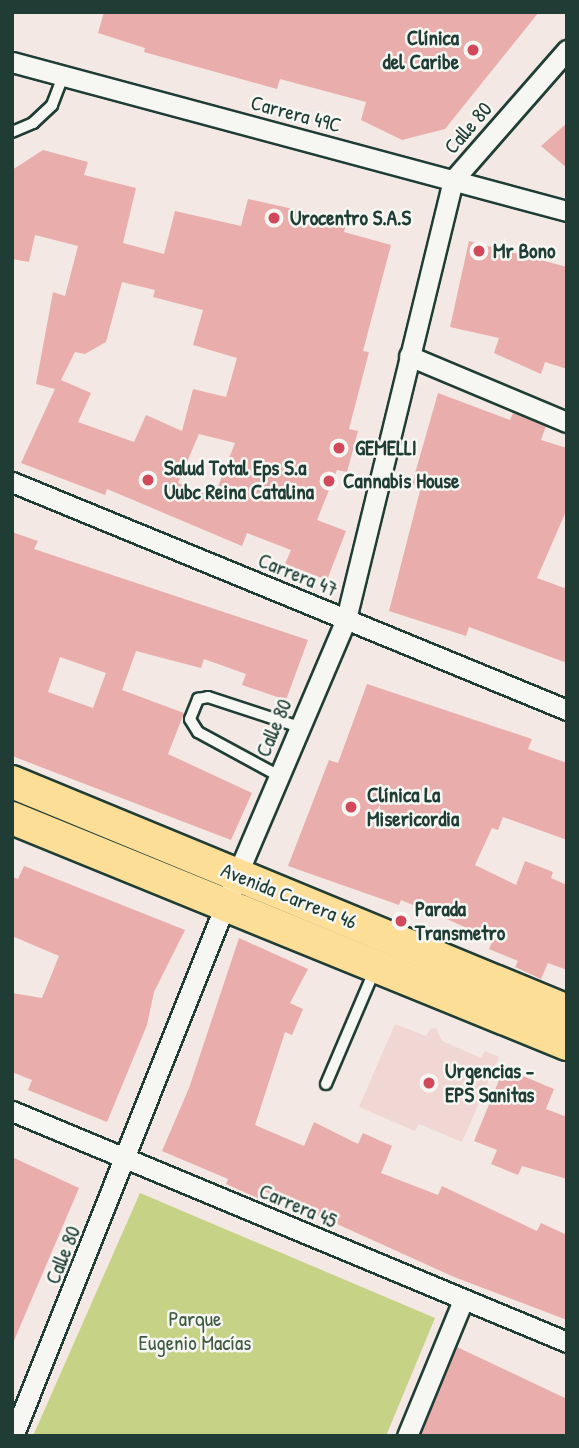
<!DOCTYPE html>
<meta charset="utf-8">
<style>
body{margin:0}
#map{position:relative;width:579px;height:1448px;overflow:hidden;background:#f3e8e4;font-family:"Patrick Hand",sans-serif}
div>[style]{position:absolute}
.built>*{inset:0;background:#f0d7d3}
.green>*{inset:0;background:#c6d285}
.building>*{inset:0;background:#e9aeab}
.roads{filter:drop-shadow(2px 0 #1f3d34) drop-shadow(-2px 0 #1f3d34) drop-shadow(0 2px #1f3d34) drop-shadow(0 -2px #1f3d34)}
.lane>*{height:10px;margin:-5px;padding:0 5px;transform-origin:5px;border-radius:5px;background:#f6f6f2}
.street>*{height:19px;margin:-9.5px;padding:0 9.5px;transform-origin:9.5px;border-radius:9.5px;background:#f6f6f2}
.primary>*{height:32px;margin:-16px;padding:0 16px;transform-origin:16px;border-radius:16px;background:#fcde96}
.dots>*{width:19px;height:19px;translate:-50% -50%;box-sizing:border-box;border:4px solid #f6f6f2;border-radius:50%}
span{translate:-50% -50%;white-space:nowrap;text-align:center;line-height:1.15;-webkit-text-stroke:5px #f6f6f2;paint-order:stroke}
.poi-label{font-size:21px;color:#1f3d34;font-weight:700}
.right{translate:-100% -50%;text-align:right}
.left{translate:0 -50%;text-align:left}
.street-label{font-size:21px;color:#1f3d34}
.park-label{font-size:21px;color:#405b44}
.frame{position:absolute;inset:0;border:14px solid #1f3d34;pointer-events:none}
</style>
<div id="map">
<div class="built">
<div style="clip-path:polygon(395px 1024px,426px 1036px,430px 1029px,436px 1028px,442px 1041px,481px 1058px,485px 1051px,499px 1057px,462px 1142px,419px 1124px,415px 1131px,359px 1107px)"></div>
</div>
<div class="green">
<div style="clip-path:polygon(140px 1193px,435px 1318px,386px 1436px,33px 1436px)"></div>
</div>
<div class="building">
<div style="clip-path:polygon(104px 12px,539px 12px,445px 129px,402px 140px,361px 120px,366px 102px,280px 79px,277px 89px,144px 52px,145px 48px,98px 33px)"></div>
<div style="clip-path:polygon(567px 123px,567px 168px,541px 146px)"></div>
<div style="clip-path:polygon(evenodd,43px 150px,88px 162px,84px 175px,136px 188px,123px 243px,164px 254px,175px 211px,241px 226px,248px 199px,347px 221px,344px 232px,391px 245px,363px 351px,369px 352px,349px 429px,358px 431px,347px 472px,337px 470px,317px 520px,346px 531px,327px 580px,285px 564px,291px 550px,247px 533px,242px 546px,107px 489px,105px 495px,21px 463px,55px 389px,36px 384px,53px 292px,65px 296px,78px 246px,35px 235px,29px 262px,12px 259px,12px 170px,43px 150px,122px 282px,155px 290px,153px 297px,203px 310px,193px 345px,237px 358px,226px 397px,193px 389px,182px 431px,146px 415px,134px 442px,78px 422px,91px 393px,61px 380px,75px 352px,85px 354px,106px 342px,122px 282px,43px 150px,199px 434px,235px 443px,214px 497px,178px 483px,199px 434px)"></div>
<div style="clip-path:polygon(469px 241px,567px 267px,567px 369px,545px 362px,541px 374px,494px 353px,499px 338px,450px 327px)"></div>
<div style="clip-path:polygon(438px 393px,510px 420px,513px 413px,546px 426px,541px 440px,567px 448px,567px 509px,537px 578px,567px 589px,567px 663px,469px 627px,466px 636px,389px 611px,421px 487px,412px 484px)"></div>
<div style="clip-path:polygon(evenodd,12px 532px,38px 541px,34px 549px,308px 640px,286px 700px,242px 685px,246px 674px,204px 659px,201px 668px,136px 651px,122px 690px,184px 713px,168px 754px,252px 793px,231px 840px,12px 756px,12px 532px,60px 657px,106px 673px,93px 708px,48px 692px,60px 657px)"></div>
<div style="clip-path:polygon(367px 684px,532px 739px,528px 749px,567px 763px,567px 840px,503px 817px,498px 830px,492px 828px,475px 865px,516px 885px,525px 861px,553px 872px,551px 878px,567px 885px,567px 970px,548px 963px,541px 979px,515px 967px,518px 961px,489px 949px,493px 940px,449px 920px,401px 900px,399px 905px,288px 866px,329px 760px,338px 763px)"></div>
<div style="clip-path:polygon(24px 866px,185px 930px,154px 992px,147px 1025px,107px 1122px,28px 1090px,32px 1080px,12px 1072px,12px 993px,42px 998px,59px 956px,12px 936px,12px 877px,18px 879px)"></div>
<div style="clip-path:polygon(239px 938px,308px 969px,290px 1003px,303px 1009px,292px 1035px,285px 1032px,255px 1125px,304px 1146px,314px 1122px,358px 1144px,363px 1133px,392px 1146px,381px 1173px,438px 1195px,442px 1186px,537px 1231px,541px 1223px,567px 1235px,567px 1320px,454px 1277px,262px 1190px,258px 1198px,226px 1184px,228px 1179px,162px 1151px,189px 1088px)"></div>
<div style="clip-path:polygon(504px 1068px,554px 1089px,546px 1109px,567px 1117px,567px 1179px,522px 1166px,518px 1175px,491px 1164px,497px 1150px,474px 1141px)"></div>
<div style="clip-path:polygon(12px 1157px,79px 1188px,13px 1343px,12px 1343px)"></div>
<div style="clip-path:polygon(457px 1347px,567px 1399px,567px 1436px,420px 1436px)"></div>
</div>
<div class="roads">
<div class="lane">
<div style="left:12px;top:132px;width:23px;rotate:-23deg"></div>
<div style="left:33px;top:123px;width:26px;rotate:-43deg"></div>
<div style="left:52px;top:105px;width:31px;rotate:-69deg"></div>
<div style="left:279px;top:776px;width:92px;rotate:-151.5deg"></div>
<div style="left:198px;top:732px;width:15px;rotate:-122deg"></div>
<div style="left:190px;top:719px;width:22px;rotate:-68deg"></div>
<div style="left:198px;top:699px;width:10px;rotate:-11deg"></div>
<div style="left:208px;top:697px;width:97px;rotate:18.1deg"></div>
<div style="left:326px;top:1084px;width:125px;rotate:-66.9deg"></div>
</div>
<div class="street">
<div style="left:12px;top:62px;width:575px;rotate:15.03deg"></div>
<div style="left:409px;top:356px;width:171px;rotate:22.7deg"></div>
<div style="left:12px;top:482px;width:600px;rotate:22.33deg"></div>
<div style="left:12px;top:1111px;width:601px;rotate:22.6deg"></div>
<div style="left:13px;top:1436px;width:604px;rotate:-68.23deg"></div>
<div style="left:237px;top:875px;width:278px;rotate:-66.9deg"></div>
<div style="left:346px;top:619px;width:452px;rotate:-76.3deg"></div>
<div style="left:453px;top:180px;width:173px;rotate:-48.8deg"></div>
<div style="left:407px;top:1436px;width:147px;rotate:-67.6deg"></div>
</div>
<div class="primary">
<div style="left:12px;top:782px;width:600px;rotate:22.42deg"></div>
<div style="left:12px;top:818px;width:599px;rotate:22.16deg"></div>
</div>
</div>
<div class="dots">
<div style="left:473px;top:50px;background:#d1495b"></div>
<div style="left:274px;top:218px;background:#d1495b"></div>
<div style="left:479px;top:251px;background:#d1495b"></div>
<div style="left:339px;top:448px;background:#d1495b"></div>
<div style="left:148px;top:480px;background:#d1495b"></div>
<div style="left:329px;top:481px;background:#d1495b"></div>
<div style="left:351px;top:807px;background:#d1495b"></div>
<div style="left:401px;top:921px;background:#d1495b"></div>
<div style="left:429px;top:1083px;background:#d1495b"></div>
</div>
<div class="poi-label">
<span class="right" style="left:459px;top:50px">Clínica<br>del Caribe</span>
<span class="left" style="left:290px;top:218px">Urocentro S.A.S</span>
<span class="left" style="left:493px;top:251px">Mr Bono</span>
<span class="left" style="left:355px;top:448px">GEMELLI</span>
<span class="left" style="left:164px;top:480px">Salud Total Eps S.a<br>Uubc Reina Catalina</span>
<span class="left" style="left:343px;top:481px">Cannabis House</span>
<span class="left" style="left:367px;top:807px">Clínica La<br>Misericordia</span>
<span class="left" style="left:415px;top:921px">Parada<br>Transmetro</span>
<span class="left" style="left:445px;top:1083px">Urgencias -<br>EPS Sanitas</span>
</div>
<div class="street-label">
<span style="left:296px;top:114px;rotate:15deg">Carrera 49C</span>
<span style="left:468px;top:128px;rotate:-49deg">Calle 80</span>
<span style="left:298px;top:575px;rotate:22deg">Carrera 47</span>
<span style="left:274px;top:728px;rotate:-67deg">Calle 80</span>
<span style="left:289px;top:896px;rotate:22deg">Avenida Carrera 46</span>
<span style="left:298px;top:1206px;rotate:23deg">Carrera 45</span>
<span style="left:63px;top:1255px;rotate:-68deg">Calle 80</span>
</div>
<div class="park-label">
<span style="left:195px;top:1331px">Parque<br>Eugenio Macías</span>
</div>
<div class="frame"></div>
</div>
